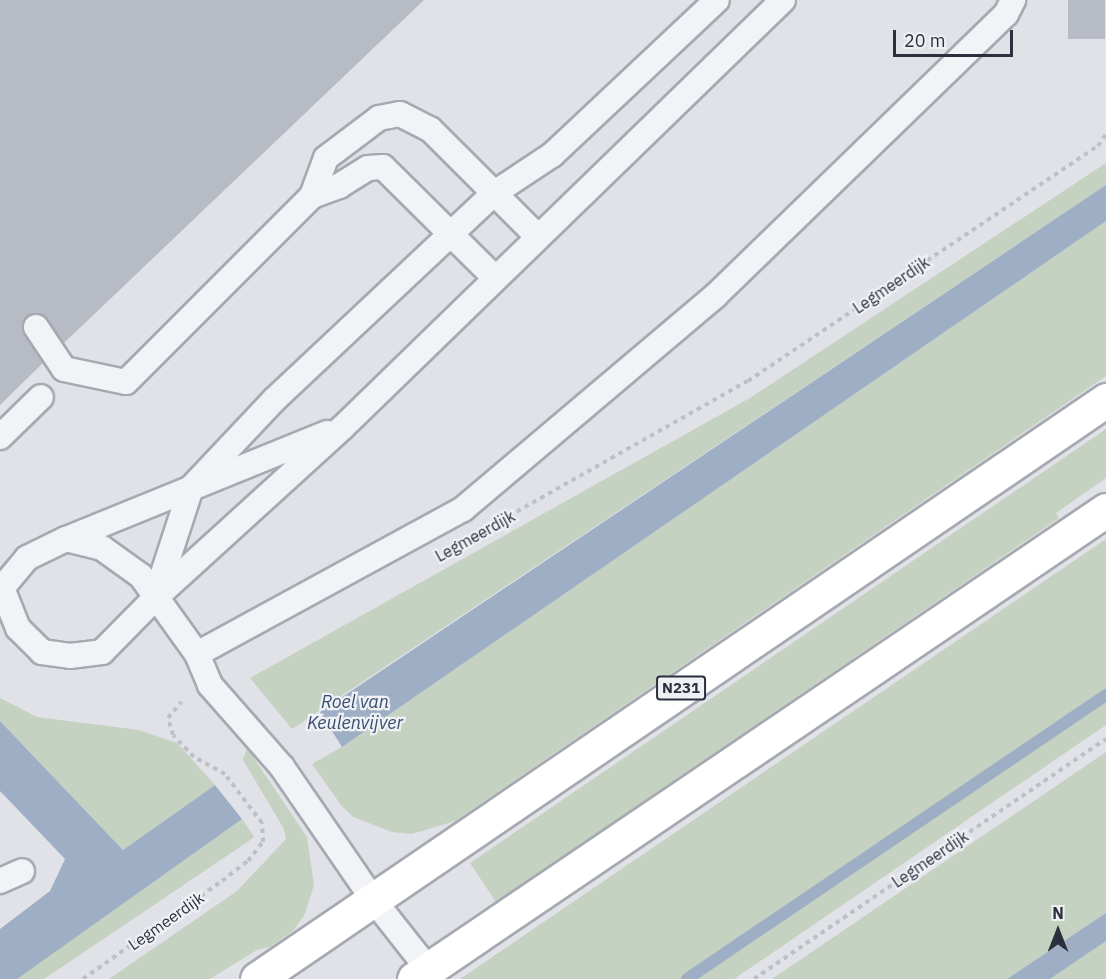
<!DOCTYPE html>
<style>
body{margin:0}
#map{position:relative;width:1106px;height:979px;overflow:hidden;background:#e0e2e7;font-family:"IBM Plex Sans",sans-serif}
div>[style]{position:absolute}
.green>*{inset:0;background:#c5d1c1;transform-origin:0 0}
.water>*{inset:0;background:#9eafc5}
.stream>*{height:12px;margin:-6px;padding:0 6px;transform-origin:6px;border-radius:6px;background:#9eafc5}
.building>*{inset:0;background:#b7bcc4;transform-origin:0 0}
.path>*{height:4px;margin-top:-2px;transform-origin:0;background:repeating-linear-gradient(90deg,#bec0c6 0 4.5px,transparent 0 9px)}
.roads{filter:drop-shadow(2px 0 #a6a9b1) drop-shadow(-2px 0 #a6a9b1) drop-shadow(0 2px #a6a9b1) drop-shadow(0 -2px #a6a9b1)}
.lane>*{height:24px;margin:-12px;padding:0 12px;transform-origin:12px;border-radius:12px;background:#f2f3f6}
.primary>*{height:33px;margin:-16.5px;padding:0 16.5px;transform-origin:16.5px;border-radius:16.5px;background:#fff}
span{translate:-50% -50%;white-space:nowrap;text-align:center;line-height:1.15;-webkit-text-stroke:4.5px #eff1f5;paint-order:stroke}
.shield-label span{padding:2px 4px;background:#eff1f5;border:2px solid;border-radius:4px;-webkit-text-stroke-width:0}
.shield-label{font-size:15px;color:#2a303d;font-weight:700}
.street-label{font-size:16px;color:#2a303d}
.water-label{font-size:18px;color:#374e6e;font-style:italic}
.north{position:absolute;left:1028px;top:901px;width:60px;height:60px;-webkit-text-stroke:4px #eff1f5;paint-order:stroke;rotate:0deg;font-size:16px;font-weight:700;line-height:24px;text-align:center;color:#2a303d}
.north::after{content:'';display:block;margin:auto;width:21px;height:27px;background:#2a303d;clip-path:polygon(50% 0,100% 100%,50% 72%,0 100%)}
.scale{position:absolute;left:893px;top:30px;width:120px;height:27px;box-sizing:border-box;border:3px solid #2a303d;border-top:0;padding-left:8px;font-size:18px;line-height:21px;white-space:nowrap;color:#2a303d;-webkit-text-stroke:4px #eff1f5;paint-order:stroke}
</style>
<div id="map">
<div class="green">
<div style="clip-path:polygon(1106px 163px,1106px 185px,292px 729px,250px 678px,750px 398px)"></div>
<div style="clip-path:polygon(1106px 221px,1106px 376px,455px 821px,412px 834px,392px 832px,353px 817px,341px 805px,312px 764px,342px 747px)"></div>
<div style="clip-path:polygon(1106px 429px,1106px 478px,1056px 513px,1059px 518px,496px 902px,470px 863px)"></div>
<div style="clip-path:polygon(1106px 539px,1106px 725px,734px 979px,460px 979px)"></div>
<div style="clip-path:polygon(0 698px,37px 717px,139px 730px,177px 743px,215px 785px,123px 850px,0 721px)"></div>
<div style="clip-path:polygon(247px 748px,307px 837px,314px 885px,305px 914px,294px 930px,270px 947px,257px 950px,210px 979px,109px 979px,237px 891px,286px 839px,284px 829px,243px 760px)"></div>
<div style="clip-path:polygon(1106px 752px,1106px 913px,1007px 979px,772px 979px)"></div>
<div style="left:242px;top:819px;width:22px;height:276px;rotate:56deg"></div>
<div style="clip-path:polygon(1106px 941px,1106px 979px,1050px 979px)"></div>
</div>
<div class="water">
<div style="clip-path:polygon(1106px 185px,1106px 221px,342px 747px,320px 712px)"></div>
<div style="clip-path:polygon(0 721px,123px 850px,215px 785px,242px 819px,17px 979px,0 979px,0 929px,50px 891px,65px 859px,0 791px)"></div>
<div style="clip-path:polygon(1106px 913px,1106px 941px,1050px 979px,1007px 979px)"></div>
</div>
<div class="stream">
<div style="left:687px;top:979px;width:506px;rotate:-34.13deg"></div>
</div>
<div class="building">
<div style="clip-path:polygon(0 0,424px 0,64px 343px,43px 315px,28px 316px,22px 328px,43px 363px,0 405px)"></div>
<div style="left:1068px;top:0;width:37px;height:39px"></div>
</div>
<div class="path">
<div style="left:509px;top:516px;width:274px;rotate:-29.5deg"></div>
<div style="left:748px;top:381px;width:422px;rotate:-33.9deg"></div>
<div style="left:1098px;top:146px;width:14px;rotate:-56deg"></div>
<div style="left:83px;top:979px;width:170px;rotate:-35.2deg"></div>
<div style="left:222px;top:881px;width:33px;rotate:-38deg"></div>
<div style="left:248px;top:861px;width:24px;rotate:-52deg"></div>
<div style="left:263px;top:842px;width:19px;rotate:-93deg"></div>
<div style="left:262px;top:823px;width:61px;rotate:-127.1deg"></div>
<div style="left:225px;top:774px;width:35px;rotate:-151deg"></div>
<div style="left:194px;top:757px;width:30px;rotate:-134deg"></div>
<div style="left:173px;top:735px;width:18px;rotate:-106deg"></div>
<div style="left:168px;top:718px;width:21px;rotate:-51deg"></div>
<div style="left:754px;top:979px;width:426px;rotate:-34.3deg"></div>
</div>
<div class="roads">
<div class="lane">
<div style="left:312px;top:196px;width:29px;rotate:-20deg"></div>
<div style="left:339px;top:186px;width:34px;rotate:-32deg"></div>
<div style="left:368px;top:168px;width:15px;rotate:-4deg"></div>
<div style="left:383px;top:167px;width:156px;rotate:44.7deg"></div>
<div style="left:36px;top:327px;width:50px;rotate:56.3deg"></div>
<div style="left:64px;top:369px;width:63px;rotate:11.8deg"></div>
<div style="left:126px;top:382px;width:263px;rotate:-45deg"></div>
<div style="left:312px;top:196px;width:40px;rotate:-69.8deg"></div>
<div style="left:326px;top:158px;width:66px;rotate:-37deg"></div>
<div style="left:379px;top:118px;width:21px;rotate:-11deg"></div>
<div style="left:400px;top:114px;width:34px;rotate:27deg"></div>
<div style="left:430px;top:129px;width:150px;rotate:45deg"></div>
<div style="left:0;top:437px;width:57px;rotate:-44.3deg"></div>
<div style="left:66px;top:539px;width:282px;rotate:-22.1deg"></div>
<div style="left:2px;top:588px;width:43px;rotate:68.2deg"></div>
<div style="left:18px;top:628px;width:34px;rotate:45deg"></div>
<div style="left:42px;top:652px;width:28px;rotate:8deg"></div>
<div style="left:70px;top:656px;width:32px;rotate:-7deg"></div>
<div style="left:102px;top:652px;width:76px;rotate:-45.5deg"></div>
<div style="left:155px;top:598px;width:254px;rotate:-42.3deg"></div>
<div style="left:343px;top:427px;width:613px;rotate:-44.14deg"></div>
<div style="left:2px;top:588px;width:39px;rotate:-50deg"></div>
<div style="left:27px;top:558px;width:43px;rotate:-26deg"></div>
<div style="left:66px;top:539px;width:37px;rotate:14deg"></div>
<div style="left:102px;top:548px;width:48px;rotate:35.7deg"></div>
<div style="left:141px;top:576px;width:96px;rotate:54.3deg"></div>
<div style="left:197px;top:654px;width:34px;rotate:67deg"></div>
<div style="left:210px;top:685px;width:109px;rotate:48.7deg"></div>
<div style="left:282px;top:767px;width:159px;rotate:55.5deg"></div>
<div style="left:372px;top:898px;width:90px;rotate:51.7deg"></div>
<div style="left:156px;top:595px;width:113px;rotate:-71.9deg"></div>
<div style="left:191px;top:488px;width:122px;rotate:-46.7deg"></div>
<div style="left:275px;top:399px;width:299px;rotate:-43.2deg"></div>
<div style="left:493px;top:194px;width:71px;rotate:-33.5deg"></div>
<div style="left:552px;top:155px;width:226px;rotate:-43.2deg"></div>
<div style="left:197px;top:654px;width:303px;rotate:-28.6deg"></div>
<div style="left:463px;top:509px;width:330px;rotate:-40.2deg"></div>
<div style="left:715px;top:296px;width:405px;rotate:-44.1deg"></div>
<div style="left:1006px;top:14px;width:16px;rotate:-63deg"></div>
<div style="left:0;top:881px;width:24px;rotate:-24deg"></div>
</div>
<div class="primary">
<div style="left:257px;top:979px;width:1028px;rotate:-34.29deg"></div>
<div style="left:414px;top:979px;width:836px;rotate:-34.13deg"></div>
</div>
</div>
<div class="shield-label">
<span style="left:681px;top:688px">N231</span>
</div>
<div class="street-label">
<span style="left:891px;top:285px;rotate:-34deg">Legmeerdijk</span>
<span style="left:475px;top:536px;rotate:-29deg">Legmeerdijk</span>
<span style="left:930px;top:859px;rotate:-34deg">Legmeerdijk</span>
<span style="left:166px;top:921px;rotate:-35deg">Legmeerdijk</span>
</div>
<div class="water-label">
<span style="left:355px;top:713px">Roel van<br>Keulenvijver</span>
</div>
<div class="north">N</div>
<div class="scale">20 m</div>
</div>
